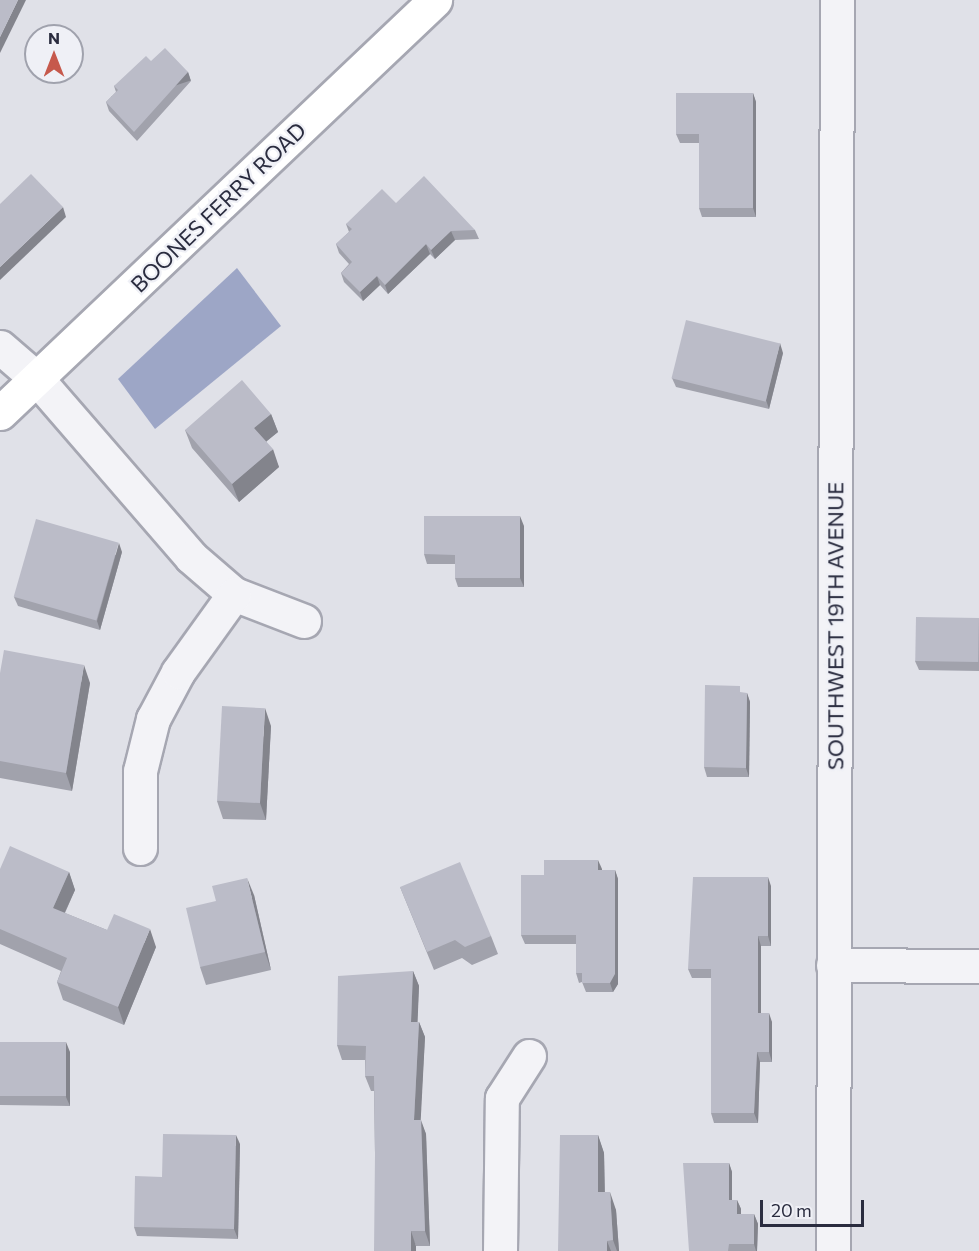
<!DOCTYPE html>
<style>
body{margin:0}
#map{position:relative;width:979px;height:1251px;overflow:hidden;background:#e0e1e8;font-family:Commissioner,sans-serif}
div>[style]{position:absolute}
.water>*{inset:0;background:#9da6c6}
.roads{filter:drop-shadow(2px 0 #a6a7b2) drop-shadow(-2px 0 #a6a7b2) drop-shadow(0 2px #a6a7b2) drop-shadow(0 -2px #a6a7b2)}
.minor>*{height:33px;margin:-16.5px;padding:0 16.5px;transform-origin:16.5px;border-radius:16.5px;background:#f3f3f7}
.major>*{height:33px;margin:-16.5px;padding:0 16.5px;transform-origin:16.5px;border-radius:16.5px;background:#fff}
.wall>*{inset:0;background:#a1a2ac}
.shaded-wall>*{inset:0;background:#83848c;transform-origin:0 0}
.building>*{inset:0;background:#bbbcc8;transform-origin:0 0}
span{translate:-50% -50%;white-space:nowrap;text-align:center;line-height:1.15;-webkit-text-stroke:4.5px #eff0f6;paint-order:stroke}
.street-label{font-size:22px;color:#2a2c3f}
.north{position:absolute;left:24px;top:24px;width:60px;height:60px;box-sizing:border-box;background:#eff0f6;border:2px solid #a0a2ad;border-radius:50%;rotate:0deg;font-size:16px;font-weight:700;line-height:24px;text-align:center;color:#2a2c3f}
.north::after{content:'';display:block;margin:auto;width:21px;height:27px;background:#c6594c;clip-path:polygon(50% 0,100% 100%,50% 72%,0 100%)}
.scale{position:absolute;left:760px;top:1200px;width:104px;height:27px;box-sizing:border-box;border:3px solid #2a2c3f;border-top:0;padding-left:8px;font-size:18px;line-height:21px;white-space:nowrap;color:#2a2c3f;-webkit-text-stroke:4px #eff0f6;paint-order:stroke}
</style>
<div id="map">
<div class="water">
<div style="clip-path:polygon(237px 268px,281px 326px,155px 429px,118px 379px)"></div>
</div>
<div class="roads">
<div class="minor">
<div style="left:0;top:347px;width:49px;rotate:40.9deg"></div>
<div style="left:37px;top:379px;width:235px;rotate:49.1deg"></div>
<div style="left:191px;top:557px;width:57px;rotate:40.7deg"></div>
<div style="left:234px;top:594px;width:75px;rotate:21.1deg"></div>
<div style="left:140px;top:848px;width:77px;rotate:-90deg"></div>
<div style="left:140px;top:771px;width:54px;rotate:-76deg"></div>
<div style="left:153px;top:719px;width:53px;rotate:-62deg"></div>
<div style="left:178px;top:672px;width:96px;rotate:-54.3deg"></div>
<div style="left:833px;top:965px;width:146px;rotate:0.4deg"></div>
<div style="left:500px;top:1251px;width:153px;rotate:-89.3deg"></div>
<div style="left:502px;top:1098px;width:50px;rotate:-57.3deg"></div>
<div style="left:833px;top:1251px;width:1251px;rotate:-89.82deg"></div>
</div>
<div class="major">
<div style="left:0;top:413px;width:600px;rotate:-43.51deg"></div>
</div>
</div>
<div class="wall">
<div style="clip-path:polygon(151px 61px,188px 72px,191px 81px,137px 141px,109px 111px,106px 102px,116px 92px,114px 86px)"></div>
<div style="clip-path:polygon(753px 93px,756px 102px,756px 217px,702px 217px,699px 208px,699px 143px,680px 143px,676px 134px)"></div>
<div style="clip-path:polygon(396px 203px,475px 230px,479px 239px,455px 240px,435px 259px,430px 254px,388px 294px,380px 285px,363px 301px,344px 282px,341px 273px,349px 264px,339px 253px,336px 244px,349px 232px,346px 224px)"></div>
<div style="clip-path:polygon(783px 353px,769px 409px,676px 387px,672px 378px)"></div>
<div style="clip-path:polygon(271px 414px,278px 432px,266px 441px,279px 467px,239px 502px,192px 448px,185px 430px)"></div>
<div style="clip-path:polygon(524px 526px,524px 587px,458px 587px,455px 578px,455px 564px,427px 564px,424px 554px)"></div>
<div style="clip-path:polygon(122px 552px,100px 630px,18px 606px,14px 597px)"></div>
<div style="clip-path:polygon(979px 618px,979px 671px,919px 670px,915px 661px)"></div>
<div style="clip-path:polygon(0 673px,90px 683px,72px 791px,0 778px)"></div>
<div style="clip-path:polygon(747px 693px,750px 702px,749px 777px,707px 777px,704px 767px)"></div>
<div style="clip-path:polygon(271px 726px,266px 820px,223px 819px,217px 801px)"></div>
<div style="clip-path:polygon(0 869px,69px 872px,75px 890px,65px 913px,107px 930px,156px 947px,124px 1025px,63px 1000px,57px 982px,61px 971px,0 944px)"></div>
<div style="clip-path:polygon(602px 870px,615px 870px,618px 879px,618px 984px,613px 992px,586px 992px,582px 982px,579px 983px,576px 973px,576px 944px,525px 944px,521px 935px,544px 875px)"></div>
<div style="clip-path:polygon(771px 886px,771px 946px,761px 946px,761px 1013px,772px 1022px,772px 1062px,760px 1062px,758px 1123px,714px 1123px,711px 1113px,711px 978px,692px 978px,688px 969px)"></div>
<div style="clip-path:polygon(400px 887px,491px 936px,498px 954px,472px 965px,462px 958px,434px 970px)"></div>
<div style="clip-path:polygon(254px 895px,271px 970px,206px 985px,200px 967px)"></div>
<div style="clip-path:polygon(413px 971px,419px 986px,417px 1022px,419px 1022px,425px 1037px,420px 1120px,426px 1134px,430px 1246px,416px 1246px,375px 1154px,374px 1091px,371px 1091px,365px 1076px,365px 1060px,342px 1060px,337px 1045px)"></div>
<div style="clip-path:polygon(0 1042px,70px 1052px,70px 1106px,0 1105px)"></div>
<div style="clip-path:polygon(598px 1135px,604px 1153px,605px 1192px,616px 1210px,619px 1251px,558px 1251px)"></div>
<div style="clip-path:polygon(240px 1144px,238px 1239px,137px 1236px,134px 1227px,162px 1177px)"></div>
<div style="clip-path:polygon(729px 1163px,732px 1172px,732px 1200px,737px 1200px,741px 1209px,741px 1214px,754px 1214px,758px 1224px,757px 1251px,689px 1251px)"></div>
</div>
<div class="shaded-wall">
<div style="clip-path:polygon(18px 0,26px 0,0 53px,0 37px)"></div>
<div style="left:188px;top:72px;width:9px;height:81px;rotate:72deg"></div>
<div style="clip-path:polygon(753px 93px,756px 102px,756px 217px,753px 208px)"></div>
<div style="clip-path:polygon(63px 207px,66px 217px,0 280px,0 267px)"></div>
<div style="clip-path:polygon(451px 231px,455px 240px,435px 259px,431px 250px)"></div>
<div style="clip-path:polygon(426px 244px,430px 254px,388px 294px,385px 285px)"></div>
<div style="clip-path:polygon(377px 276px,380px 285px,363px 301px,360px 292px)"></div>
<div style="clip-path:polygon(780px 343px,783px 353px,769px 409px,766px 400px)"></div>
<div style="clip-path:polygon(271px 414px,278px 432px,261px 446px,254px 428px)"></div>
<div style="clip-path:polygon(273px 449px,279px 467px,239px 502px,232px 484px)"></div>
<div style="clip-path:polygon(520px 516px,524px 526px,524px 587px,520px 578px)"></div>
<div style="clip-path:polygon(119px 543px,122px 552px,100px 630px,97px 621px)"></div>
<div style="clip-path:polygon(84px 665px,90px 683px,72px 791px,66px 773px)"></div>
<div style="clip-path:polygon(747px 693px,750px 702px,749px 777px,746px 768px)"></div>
<div style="clip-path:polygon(265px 708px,271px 726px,266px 820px,260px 803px)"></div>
<div style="clip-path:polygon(598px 860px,602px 869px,602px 879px,598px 870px)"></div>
<div style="clip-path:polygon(615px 870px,618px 879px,618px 984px,613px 992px,610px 983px)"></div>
<div style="clip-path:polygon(69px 872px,75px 890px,59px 925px,53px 908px)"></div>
<div style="clip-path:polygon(768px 877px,771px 886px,771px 946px,768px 936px)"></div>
<div style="clip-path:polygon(247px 878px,254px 895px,271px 970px,265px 952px)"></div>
<div style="clip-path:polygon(150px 929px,156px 947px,124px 1025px,118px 1007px)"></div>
<div style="clip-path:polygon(758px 936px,761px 946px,761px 1022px,758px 1013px)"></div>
<div style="clip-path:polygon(413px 971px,419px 986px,417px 1037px,411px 1022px)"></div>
<div style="clip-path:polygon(769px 1013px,772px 1022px,772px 1062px,769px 1052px)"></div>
<div style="clip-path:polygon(419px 1022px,425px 1037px,420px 1134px,414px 1120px)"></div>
<div style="clip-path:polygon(66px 1042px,70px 1052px,70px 1106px,66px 1097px)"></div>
<div style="clip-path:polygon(757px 1052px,760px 1062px,758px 1123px,754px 1113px)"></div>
<div style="clip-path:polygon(421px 1120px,426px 1134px,430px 1246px,425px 1231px)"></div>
<div style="clip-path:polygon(236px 1135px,240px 1144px,238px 1239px,234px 1229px)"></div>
<div style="clip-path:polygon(598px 1135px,604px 1153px,605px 1210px,598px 1192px)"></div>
<div style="clip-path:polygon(729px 1163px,732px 1172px,732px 1209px,729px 1200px)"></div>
<div style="clip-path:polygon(610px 1192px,616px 1210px,619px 1251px,617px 1251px,613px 1240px)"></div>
<div style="clip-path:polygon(737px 1200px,741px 1209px,741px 1223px,737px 1214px)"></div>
<div style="clip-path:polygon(754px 1214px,758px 1224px,757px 1251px,756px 1251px,754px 1244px)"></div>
<div style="clip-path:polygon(411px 1231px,416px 1246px,416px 1251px,411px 1251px)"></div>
<div style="clip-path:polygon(607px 1241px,611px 1251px,607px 1251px)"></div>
</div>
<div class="building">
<div style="clip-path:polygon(0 0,18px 0,0 37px)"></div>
<div style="clip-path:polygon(165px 48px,188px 72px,134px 132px,106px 102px,118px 90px,114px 86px,146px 56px,151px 61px)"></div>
<div style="clip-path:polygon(676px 93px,753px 93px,753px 208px,699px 208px,699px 134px,676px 134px)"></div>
<div style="clip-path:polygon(31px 174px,63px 207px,0 267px,0 204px)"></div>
<div style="clip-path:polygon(424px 176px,475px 230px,451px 231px,431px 250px,426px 244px,385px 285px,377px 276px,360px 292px,341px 273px,352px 262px,336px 244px,352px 229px,346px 224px,382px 189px,396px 203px)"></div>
<div style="left:686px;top:320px;width:97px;height:60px;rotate:14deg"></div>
<div style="clip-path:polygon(242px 380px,271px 414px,254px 428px,273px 449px,232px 484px,185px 430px)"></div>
<div style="clip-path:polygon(424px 516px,520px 516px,520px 578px,455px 578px,455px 555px,424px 554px)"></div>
<div style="left:36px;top:519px;width:86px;height:81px;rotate:16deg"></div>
<div style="left:916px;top:617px;width:63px;height:44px;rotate:1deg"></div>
<div style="clip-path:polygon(4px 650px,84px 665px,66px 773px,0 761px,0 673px)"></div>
<div style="clip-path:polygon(705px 685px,740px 686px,740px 692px,747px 693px,746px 768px,704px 767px)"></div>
<div style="left:222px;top:706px;width:43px;height:95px;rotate:3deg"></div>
<div style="clip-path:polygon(10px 846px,69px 872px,53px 908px,107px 930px,114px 914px,150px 929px,118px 1007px,57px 982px,67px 958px,0 929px,0 869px)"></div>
<div style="clip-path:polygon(544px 860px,598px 860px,598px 870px,615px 870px,615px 974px,610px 983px,582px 983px,582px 973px,576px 973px,576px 935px,521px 935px,521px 875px,544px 875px)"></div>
<div style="clip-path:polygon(460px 862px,491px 936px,465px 947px,455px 940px,427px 952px,400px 887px)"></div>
<div style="clip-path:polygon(693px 877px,768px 877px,768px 936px,758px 936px,758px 1013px,769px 1013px,769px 1052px,757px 1052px,754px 1113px,711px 1113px,711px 969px,688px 969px)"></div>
<div style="clip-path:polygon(247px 878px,265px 952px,200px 967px,186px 908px,216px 901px,212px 886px)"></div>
<div style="clip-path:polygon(413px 971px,411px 1022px,419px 1022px,414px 1120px,421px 1120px,425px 1231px,411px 1231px,411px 1251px,374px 1251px,375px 1154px,374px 1076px,365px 1076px,366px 1046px,337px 1045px,338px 976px)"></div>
<div style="left:0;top:1042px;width:66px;height:54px"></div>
<div style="clip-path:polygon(163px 1134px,236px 1135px,234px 1229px,134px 1227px,135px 1176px,162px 1177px)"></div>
<div style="clip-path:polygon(560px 1135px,598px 1135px,598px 1192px,610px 1192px,613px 1240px,607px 1241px,607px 1251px,558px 1251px)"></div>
<div style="clip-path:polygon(683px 1163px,729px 1163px,729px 1200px,737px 1200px,737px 1214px,754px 1214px,754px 1244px,729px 1244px,728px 1251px,689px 1251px)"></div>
</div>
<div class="street-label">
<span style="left:218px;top:207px;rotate:-44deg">BOONES FERRY ROAD</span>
<span style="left:835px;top:626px;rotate:-90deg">SOUTHWEST 19TH AVENUE</span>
</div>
<div class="north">N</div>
<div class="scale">20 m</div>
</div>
